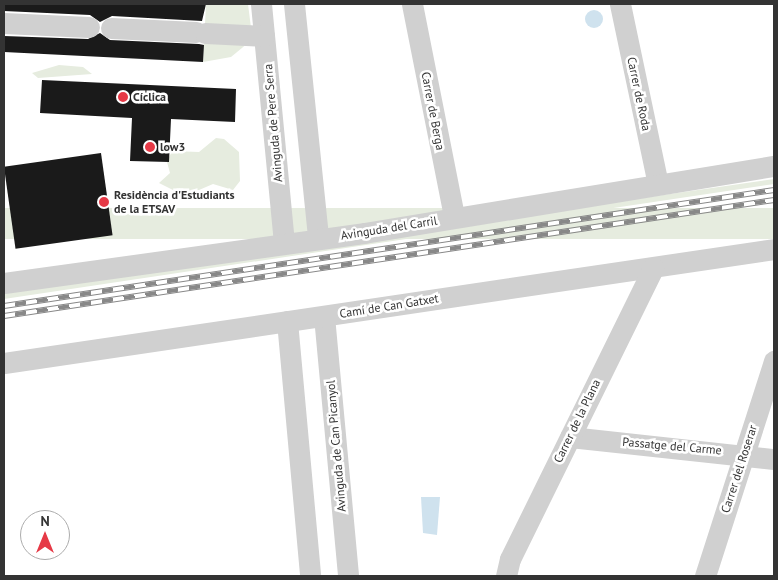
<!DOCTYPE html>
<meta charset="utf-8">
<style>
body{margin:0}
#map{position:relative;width:778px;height:580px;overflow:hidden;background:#fff;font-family:"PT Sans",sans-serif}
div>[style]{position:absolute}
.green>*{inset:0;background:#e6ecdf;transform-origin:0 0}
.water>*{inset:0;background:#cfe2ee}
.round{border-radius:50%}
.building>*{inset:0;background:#1a1a1a;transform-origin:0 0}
.minor>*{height:21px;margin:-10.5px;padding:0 10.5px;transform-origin:10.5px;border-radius:10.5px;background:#d0d0d0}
.rail>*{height:5.5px;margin-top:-2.75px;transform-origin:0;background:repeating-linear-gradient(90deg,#fff 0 11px,#888 0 22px);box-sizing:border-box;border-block:1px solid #888}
.dots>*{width:14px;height:14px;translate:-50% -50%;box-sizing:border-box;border:2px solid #fff;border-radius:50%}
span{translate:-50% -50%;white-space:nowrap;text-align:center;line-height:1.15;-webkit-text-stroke:5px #fff;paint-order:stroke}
.street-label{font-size:12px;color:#333}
.poi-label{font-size:12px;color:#333;font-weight:700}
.left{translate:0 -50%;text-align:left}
.frame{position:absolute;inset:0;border:5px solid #333;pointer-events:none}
.north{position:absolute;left:20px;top:510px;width:50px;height:50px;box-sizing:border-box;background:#fff;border:1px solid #adadad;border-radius:50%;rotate:0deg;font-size:14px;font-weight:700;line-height:20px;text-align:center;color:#333}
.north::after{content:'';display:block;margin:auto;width:18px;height:22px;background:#e63946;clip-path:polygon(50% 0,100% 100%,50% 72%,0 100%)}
</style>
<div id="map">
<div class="green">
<div style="clip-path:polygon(206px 4px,248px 4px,251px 28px,205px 24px)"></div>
<div style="clip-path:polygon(204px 40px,248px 43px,231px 57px,203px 62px)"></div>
<div style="clip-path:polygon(59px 65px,83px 67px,92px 74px,38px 78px,32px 73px)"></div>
<div style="clip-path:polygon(216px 138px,224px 139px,239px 152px,240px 181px,233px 190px,213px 184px,185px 196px,159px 183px,170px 173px,167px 162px,172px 151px,199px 152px)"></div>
<div style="clip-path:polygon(774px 179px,774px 184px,4px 299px,4px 290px)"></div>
<div style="left:774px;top:208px;width:31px;height:779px;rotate:90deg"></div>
</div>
<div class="water">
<div class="round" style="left:585px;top:10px;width:18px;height:18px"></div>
<div style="clip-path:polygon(421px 497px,440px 497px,437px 535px,423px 533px)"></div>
</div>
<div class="building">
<div style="clip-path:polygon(4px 4px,206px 4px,202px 21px,112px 16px,100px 22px,90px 15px,4px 11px)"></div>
<div style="clip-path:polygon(100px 33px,110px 40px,199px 44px,204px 45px,203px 62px,4px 52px,4px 36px,88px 39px)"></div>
<div style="clip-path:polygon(42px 80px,236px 89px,235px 122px,171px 119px,169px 162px,130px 161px,132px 118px,40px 113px)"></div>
<div style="left:101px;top:153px;width:83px;height:98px;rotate:82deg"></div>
</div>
<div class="minor">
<div style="left:261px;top:4px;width:239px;rotate:84.5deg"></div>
<div style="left:294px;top:4px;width:235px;rotate:84.1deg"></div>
<div style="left:412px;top:4px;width:217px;rotate:78.8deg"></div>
<div style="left:620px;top:4px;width:184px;rotate:78.1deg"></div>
<div style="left:4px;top:23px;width:85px;rotate:2.7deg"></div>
<div style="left:111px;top:28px;width:85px;rotate:2.7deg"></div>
<div style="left:205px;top:33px;width:59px;rotate:2.9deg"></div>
<div style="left:4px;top:283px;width:363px;rotate:-7.9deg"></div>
<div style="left:364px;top:233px;width:415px;rotate:-9.3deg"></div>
<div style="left:324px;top:316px;width:261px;rotate:84.7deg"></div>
<div style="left:287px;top:321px;width:256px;rotate:84.8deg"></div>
<div style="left:4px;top:363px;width:778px;rotate:-8.42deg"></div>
<div style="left:570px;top:437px;width:205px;rotate:6.2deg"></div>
<div style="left:506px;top:576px;width:17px;rotate:-77deg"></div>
<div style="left:510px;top:559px;width:324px;rotate:-63.8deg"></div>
<div style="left:705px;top:576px;width:226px;rotate:-72.2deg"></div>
</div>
<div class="rail">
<div style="left:4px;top:306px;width:779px;rotate:-8.57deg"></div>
<div style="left:4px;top:316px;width:779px;rotate:-8.57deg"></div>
</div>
<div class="dots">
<div style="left:123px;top:97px;background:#e63946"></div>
<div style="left:150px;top:147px;background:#e63946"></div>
<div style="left:104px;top:202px;background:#e63946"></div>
</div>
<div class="street-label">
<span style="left:639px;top:94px;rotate:78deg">Carrer de Roda</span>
<span style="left:433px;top:111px;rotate:79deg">Carrer de Berga</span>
<span style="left:273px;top:123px;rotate:-95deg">Avinguda de Pere Serra</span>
<span style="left:389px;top:228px;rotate:-9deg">Avinguda del Carril</span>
<span style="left:389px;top:306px;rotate:-9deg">Camí de Can Gatxet</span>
<span style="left:577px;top:421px;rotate:-64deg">Carrer de la Plana</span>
<span style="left:336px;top:446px;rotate:-95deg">Avinguda de Can Picanyol</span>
<span style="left:672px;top:446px;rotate:5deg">Passatge del Carme</span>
<span style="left:739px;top:469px;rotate:-72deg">Carrer del Roserar</span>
</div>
<div class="poi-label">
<span class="left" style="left:133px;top:97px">Cíclica</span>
<span class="left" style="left:160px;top:147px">low3</span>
<span class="left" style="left:114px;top:202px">Residència d'Estudiants<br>de la ETSAV</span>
</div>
<div class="frame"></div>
<div class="north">N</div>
</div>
